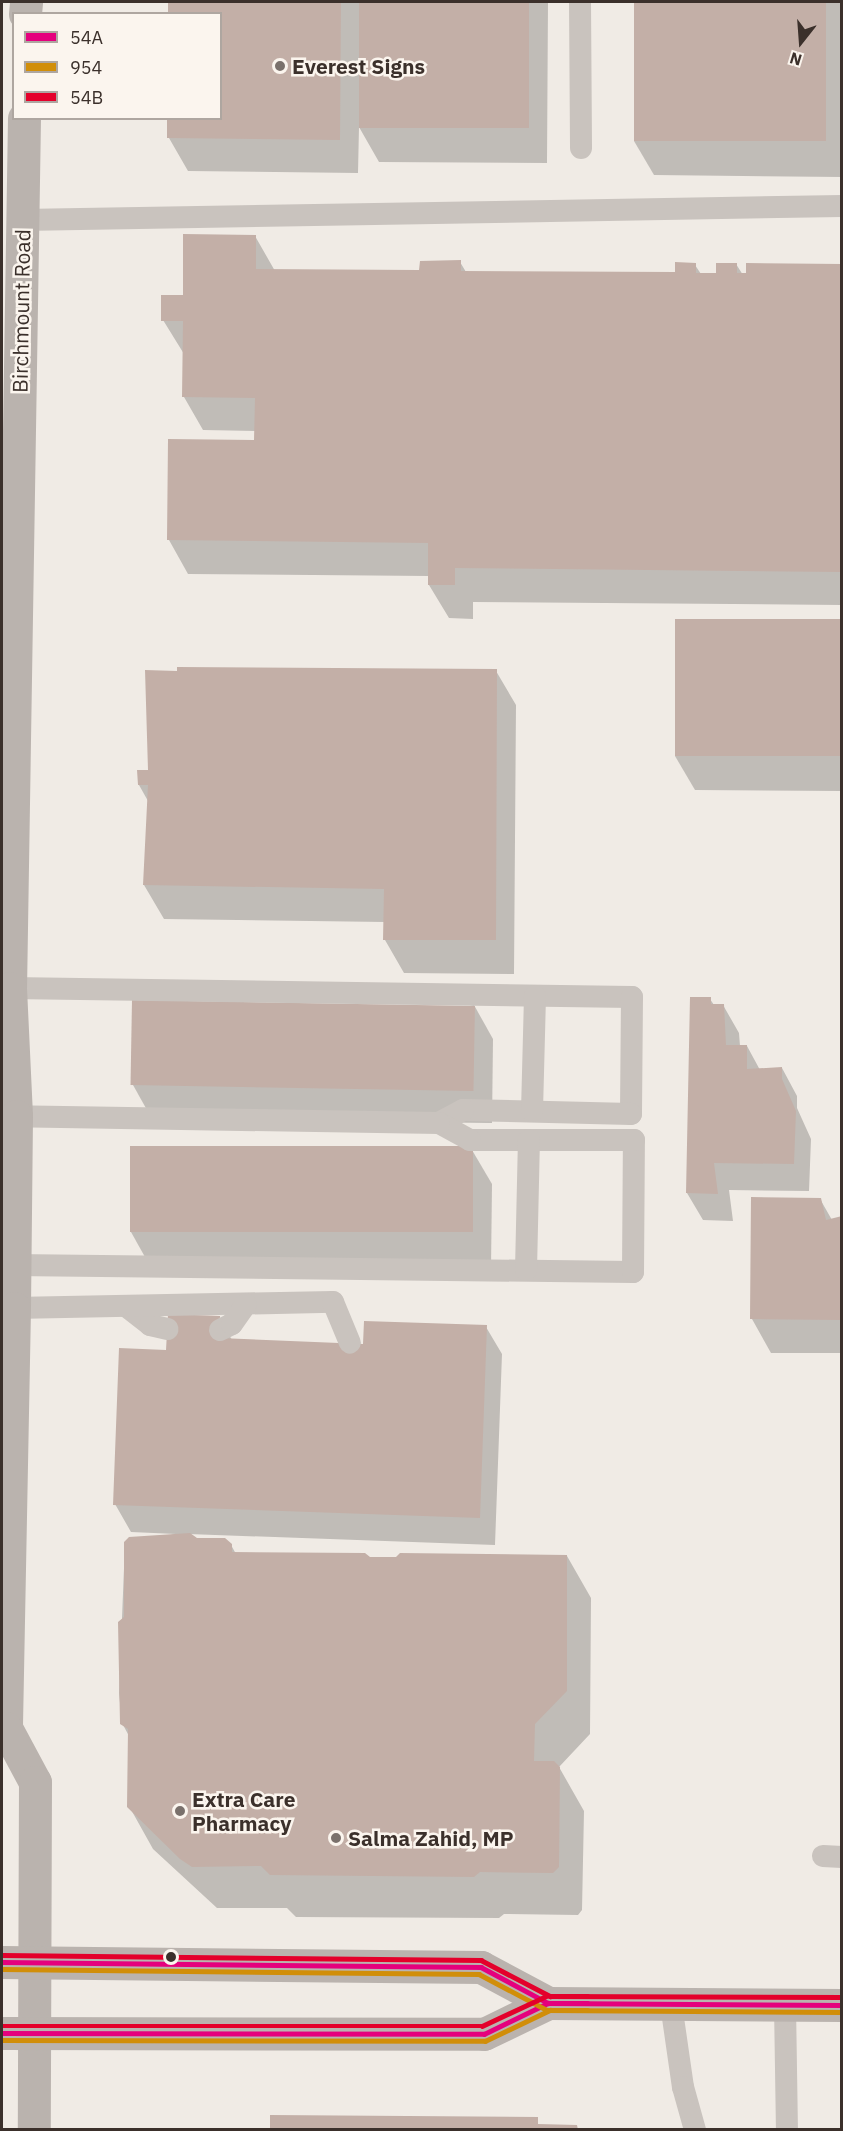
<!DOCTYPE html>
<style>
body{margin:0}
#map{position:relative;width:843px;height:2131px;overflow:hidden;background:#f0ebe5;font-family:"IBM Plex Sans",sans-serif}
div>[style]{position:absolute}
.shadow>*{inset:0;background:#0003}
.building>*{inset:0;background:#c3afa7;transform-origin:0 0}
.lane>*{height:22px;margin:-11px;padding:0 11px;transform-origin:11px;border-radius:11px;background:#c9c3be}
.secondary>*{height:33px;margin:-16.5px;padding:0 16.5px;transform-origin:16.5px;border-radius:16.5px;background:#bab3ae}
.bus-1>*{height:4.5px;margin:-2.25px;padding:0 2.25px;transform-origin:2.25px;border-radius:2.25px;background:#e5007d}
.bus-2>*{height:4.5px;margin:-2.25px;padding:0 2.25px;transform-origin:2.25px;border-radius:2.25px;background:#d18e09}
.bus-3>*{height:4.5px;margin:-2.25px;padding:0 2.25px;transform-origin:2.25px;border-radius:2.25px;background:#e4002b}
.dots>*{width:16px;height:16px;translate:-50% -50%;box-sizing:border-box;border:3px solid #fbf5ee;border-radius:50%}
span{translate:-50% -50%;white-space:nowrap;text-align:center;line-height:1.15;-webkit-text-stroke:5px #fbf5ee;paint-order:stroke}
.poi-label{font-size:21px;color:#3b302b;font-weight:700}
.left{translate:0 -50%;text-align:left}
.street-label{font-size:21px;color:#3b302b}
.frame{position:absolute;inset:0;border:3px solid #3b302b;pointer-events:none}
.legend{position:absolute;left:12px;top:12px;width:210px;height:108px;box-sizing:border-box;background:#fbf5ee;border:2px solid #aea6a0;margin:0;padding:8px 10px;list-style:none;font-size:18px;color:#3b302b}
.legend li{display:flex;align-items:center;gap:12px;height:30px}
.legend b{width:30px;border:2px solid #aea6a0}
.north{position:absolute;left:771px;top:12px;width:60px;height:60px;-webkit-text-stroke:4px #fbf5ee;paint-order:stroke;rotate:197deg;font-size:16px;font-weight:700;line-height:24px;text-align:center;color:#3b302b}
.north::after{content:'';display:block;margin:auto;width:21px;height:27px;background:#3b302b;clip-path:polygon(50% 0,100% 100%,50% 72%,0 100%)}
</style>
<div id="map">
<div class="shadow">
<div style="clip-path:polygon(170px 2px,548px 2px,547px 163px,379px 162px,359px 127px,358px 173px,188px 171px,169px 138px,220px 118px,220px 14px,170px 14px)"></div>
<div style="clip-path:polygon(636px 2px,842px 2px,842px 177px,654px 175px,634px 141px)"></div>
<div style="clip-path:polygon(255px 236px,275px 271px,421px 272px,460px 262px,466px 272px,677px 274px,695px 265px,701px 274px,718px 275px,736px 264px,743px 275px,842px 265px,842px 605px,473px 602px,473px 619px,449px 618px,429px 585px,429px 576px,188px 574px,169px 540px,169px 440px,256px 441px,256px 431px,203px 430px,184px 397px,184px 354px,163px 320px,184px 296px)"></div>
<div style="clip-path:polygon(842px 622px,842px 791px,695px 790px,675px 756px)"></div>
<div style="clip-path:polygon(496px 671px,516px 705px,514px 974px,404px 973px,385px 940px,385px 922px,164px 919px,144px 885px,148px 801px,139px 785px,149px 772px)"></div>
<div style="clip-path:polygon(710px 999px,714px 1005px,723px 1005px,739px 1033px,740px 1046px,747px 1046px,760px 1070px,782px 1068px,797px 1096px,797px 1108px,811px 1139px,809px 1191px,729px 1190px,733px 1221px,703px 1220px,687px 1193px)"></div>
<div style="clip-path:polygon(474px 1005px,493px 1039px,492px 1123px,152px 1119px,133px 1085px)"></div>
<div style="clip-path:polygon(472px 1150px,492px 1184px,491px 1268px,150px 1266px,131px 1232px)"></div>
<div style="clip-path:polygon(820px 1199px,832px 1220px,842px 1217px,842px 1353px,771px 1353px,752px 1319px)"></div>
<div style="clip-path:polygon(219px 1318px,232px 1340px,364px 1345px,486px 1327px,502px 1354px,495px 1545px,188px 1534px,196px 1539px,231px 1545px,236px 1554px,369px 1558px,567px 1556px,591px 1598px,590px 1734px,559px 1767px,584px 1811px,582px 1910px,578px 1915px,504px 1914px,499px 1918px,296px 1917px,287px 1908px,217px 1908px,153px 1849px,129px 1806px,129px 1736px,122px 1723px,119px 1693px,125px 1543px,176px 1534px,131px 1532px,115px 1504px,168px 1352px)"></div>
</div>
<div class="building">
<div style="clip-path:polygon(168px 2px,341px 2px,340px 140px,167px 138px,167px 118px,220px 118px,220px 14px,168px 14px)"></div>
<div style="left:359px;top:2px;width:170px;height:126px"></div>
<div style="left:634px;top:2px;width:192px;height:139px"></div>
<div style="clip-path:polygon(183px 234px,256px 235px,256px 269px,419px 270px,420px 261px,461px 260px,461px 271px,675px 272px,675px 262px,696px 263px,696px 273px,716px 273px,716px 263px,737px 263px,737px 273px,746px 273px,746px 263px,842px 264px,842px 572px,455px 568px,455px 585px,428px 585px,428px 543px,167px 540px,168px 439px,254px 440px,255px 398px,182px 397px,183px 321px,161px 321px,161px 295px,183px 295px)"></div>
<div style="left:675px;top:619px;width:167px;height:137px"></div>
<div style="clip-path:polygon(177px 667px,497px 669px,496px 940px,383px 940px,384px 889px,143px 885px,148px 785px,138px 785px,137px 770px,148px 770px,145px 670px,177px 671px)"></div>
<div style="clip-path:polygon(690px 997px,711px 997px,711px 1004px,724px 1004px,726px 1045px,747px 1045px,747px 1069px,782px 1067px,782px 1079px,796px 1111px,794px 1164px,714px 1163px,718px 1194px,686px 1193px)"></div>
<div style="left:132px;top:1000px;width:343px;height:85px;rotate:1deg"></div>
<div style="left:130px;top:1146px;width:343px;height:86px"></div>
<div style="clip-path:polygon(751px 1197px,821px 1198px,826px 1220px,842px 1216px,842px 1320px,750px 1319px)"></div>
<div style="clip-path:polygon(168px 1314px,220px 1316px,219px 1338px,363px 1344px,364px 1321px,487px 1325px,480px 1518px,113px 1505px,119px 1348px,166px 1350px)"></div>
<div style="clip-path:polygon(190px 1533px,197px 1538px,225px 1538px,232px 1544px,232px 1552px,365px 1553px,370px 1557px,396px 1557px,400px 1553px,567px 1555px,567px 1691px,535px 1724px,534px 1761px,554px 1761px,560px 1767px,559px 1867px,553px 1873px,480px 1872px,474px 1877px,270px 1875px,261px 1866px,192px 1867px,180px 1859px,127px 1807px,128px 1729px,120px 1724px,118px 1622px,124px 1617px,124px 1542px,129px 1537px)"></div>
<div style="clip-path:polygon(270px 2115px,538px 2117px,538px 2124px,577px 2125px,578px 2130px,270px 2130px)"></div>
</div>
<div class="lane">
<div style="left:580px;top:2px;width:146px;rotate:89.6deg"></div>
<div style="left:22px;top:220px;width:820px;rotate:-0.98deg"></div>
<div style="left:10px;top:988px;width:622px;rotate:0.83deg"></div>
<div style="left:632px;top:997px;width:117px;rotate:90.5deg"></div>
<div style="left:631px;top:1114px;width:168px;rotate:-178.6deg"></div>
<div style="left:463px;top:1110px;width:27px;rotate:152deg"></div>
<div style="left:532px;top:1111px;width:115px;rotate:-88.5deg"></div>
<div style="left:13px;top:1265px;width:620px;rotate:0.65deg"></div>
<div style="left:633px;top:1272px;width:132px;rotate:-89.6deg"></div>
<div style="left:634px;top:1140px;width:164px;rotate:180deg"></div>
<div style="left:470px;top:1140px;width:35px;rotate:-151deg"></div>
<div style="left:439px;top:1123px;width:423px;rotate:-179.1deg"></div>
<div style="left:526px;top:1270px;width:130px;rotate:-88.7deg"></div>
<div style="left:126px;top:1306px;width:31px;rotate:38deg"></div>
<div style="left:150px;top:1325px;width:18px;rotate:13deg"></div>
<div style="left:14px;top:1308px;width:319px;rotate:-1.1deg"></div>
<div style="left:333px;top:1302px;width:44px;rotate:67.5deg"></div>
<div style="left:220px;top:1330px;width:13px;rotate:-27deg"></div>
<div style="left:232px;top:1324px;width:24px;rotate:-55deg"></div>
<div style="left:823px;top:1856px;width:19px;rotate:3deg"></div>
<div style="left:671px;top:2004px;width:84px;rotate:81.8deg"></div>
<div style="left:683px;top:2087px;width:45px;rotate:74.4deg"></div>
<div style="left:785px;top:2005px;width:125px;rotate:89.1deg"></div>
</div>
<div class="secondary">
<div style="left:25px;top:14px;width:12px;rotate:-85deg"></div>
<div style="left:24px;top:118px;width:870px;rotate:90.92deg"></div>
<div style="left:10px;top:988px;width:128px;rotate:87.3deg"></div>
<div style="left:16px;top:1116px;width:192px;rotate:90.6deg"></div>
<div style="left:14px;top:1308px;width:420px;rotate:91.1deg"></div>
<div style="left:6px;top:1728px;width:61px;rotate:61.8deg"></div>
<div style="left:35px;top:1782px;width:348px;rotate:90.2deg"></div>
<div style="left:2px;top:1962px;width:479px;rotate:0.6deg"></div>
<div style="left:481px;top:1967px;width:76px;rotate:28.2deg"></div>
<div style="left:2px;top:2033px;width:482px;rotate:0.1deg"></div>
<div style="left:484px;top:2034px;width:71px;rotate:-25.8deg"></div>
<div style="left:548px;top:2003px;width:294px;rotate:0.4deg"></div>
</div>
<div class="bus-1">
<div style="left:2px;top:1962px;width:479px;rotate:0.6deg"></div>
<div style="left:481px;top:1967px;width:76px;rotate:28.2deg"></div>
<div style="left:548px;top:2003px;width:294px;rotate:0.4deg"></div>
<div style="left:2px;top:2033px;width:482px;rotate:0.1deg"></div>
<div style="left:484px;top:2034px;width:71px;rotate:-25.8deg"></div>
<div style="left:548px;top:2003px;width:40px"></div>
</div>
<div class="bus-2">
<div style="left:2px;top:1969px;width:477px;rotate:0.6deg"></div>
<div style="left:479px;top:1974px;width:77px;rotate:27.9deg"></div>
<div style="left:547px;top:2010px;width:295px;rotate:0.4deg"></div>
<div style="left:2px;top:2040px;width:483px;rotate:0.1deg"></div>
<div style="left:485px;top:2041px;width:72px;rotate:-25.5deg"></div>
<div style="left:550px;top:2010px;width:38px"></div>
</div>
<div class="bus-3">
<div style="left:2px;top:1955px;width:479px;rotate:0.6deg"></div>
<div style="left:481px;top:1960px;width:78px;rotate:27.6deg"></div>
<div style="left:550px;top:1996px;width:292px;rotate:0.2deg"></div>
<div style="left:2px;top:2026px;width:480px"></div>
<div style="left:482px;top:2026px;width:71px;rotate:-25.1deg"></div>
<div style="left:546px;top:1996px;width:42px"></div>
</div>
<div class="dots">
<div style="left:280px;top:66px;background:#7a716c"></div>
<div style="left:180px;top:1811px;background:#7a716c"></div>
<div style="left:336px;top:1838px;background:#7a716c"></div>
<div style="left:171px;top:1957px;background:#3b302b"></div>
</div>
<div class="poi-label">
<span class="left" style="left:292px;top:66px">Everest Signs</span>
<span class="left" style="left:192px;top:1811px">Extra Care<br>Pharmacy</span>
<span class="left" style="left:348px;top:1838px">Salma Zahid, MP</span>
</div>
<div class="street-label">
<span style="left:21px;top:311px;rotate:-89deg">Birchmount Road</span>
</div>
<div class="frame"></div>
<ul class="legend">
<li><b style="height:8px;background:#e5007d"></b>54A</li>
<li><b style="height:8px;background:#d18e09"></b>954</li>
<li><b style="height:8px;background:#e4002b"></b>54B</li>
</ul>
<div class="north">N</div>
</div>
